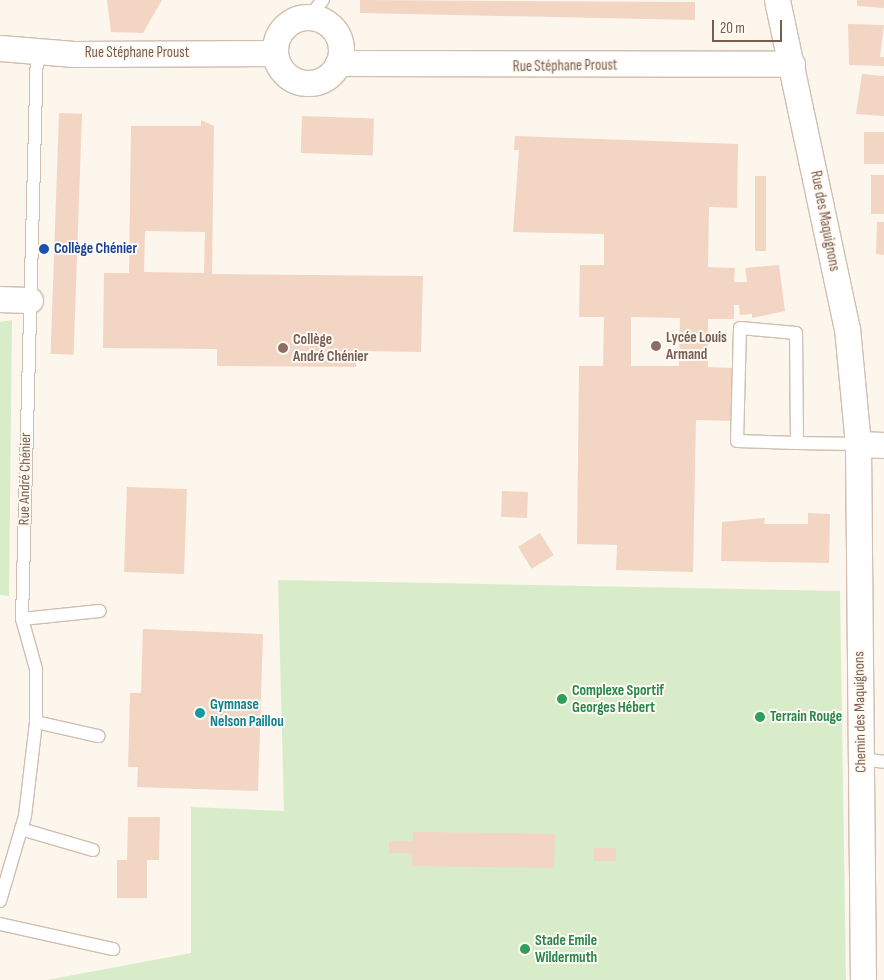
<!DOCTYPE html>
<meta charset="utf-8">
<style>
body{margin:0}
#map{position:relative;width:884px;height:980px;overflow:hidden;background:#fdf6ec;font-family:"Sofia Sans Condensed",sans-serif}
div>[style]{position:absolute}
.green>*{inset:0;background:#d8ecc9}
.building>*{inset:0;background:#f3d5c3;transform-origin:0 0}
.roads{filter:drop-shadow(1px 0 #d1beb0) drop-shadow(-1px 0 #d1beb0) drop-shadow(0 1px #d1beb0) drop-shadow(0 -1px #d1beb0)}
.lane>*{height:12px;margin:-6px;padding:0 6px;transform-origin:6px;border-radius:6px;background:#fff}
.street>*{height:25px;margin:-12.5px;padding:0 12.5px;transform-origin:12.5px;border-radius:12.5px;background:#fff}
.street>.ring{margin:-12.5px;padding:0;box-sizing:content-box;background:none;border:25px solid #fff;border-radius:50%}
.dots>*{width:14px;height:14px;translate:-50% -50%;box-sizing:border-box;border:2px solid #fffaf3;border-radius:50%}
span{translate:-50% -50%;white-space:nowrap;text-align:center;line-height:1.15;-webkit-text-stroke:4px #fffaf3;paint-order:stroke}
.street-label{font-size:15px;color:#7a5c4d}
.transit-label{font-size:15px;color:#164399;font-weight:700}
.left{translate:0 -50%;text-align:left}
.education-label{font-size:15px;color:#785e54;font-weight:700}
.leisure-label{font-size:15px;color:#27864d;font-weight:700}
.culture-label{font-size:15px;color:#0d838f;font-weight:700}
.scale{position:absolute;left:712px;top:20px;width:70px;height:22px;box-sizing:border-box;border:2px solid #7a5c4d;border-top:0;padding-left:6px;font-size:15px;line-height:18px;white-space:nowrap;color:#7a5c4d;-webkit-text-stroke:4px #fffaf3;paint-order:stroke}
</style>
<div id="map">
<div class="green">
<div style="clip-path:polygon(12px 320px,9px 596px,0 595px,0 322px)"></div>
<div style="clip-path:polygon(278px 580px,840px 591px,846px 980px,47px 980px,191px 953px,191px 807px,284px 811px)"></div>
</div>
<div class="building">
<div style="clip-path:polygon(107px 0,162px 0,143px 33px,111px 32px)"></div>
<div style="clip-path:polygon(360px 0,695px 2px,695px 20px,360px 13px)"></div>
<div style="clip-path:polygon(857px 0,884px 0,884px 8px,857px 6px)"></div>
<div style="clip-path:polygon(848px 24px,884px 25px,880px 57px,884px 57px,884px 66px,849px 65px)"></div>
<div style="clip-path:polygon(862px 74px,884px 76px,884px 116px,856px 114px)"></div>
<div style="left:59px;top:113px;width:23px;height:241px;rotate:2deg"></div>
<div style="left:302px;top:116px;width:72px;height:37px;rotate:2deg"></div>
<div style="clip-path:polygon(evenodd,201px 120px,214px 126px,212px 274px,423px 276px,421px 352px,356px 351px,356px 367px,217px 366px,217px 349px,103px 348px,104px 273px,129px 273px,131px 126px,201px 126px,201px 120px,145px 231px,205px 232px,204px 273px,144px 272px,145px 231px)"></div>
<div style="left:864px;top:132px;width:20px;height:32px"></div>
<div style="clip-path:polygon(evenodd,515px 136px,738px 144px,737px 208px,709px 207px,708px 267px,735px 268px,734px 282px,747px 282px,745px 268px,779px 265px,785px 311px,752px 318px,752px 314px,740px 315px,739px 305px,734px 305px,734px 319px,708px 319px,708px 367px,733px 368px,732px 421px,696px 420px,693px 572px,616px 570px,617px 545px,577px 544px,579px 366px,603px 366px,604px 317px,579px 317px,580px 265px,604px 265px,604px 234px,513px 232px,519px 150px,514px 150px,515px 136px,631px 317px,680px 318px,679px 366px,631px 366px,631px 317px)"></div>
<div style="left:871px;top:175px;width:13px;height:39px"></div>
<div style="left:755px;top:176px;width:11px;height:75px"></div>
<div style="clip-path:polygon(877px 222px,884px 222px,884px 255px,876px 254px)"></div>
<div style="left:127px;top:487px;width:60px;height:85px;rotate:2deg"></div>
<div style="left:502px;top:491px;width:26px;height:26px;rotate:2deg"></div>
<div style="clip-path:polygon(808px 513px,830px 514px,829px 563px,721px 561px,722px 522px,765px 518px,764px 524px,808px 524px)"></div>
<div style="left:540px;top:533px;width:26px;height:26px;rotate:58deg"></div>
<div style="clip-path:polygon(143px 629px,263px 634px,258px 791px,137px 787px,138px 767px,128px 767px,129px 733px,130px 693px,141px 693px)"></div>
<div style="clip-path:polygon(128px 817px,160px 817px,159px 860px,147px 860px,147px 898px,117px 898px,117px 860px,127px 860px)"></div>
<div style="clip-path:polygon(413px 832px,555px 834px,554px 868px,412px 866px,412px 853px,389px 853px,389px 841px,413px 841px)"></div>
<div style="left:594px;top:848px;width:22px;height:13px"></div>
</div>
<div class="roads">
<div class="lane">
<div style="left:309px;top:17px;width:22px;rotate:-51deg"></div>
<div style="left:797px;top:443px;width:110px;rotate:-90.5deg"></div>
<div style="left:796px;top:333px;width:56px;rotate:-174.9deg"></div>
<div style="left:740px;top:328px;width:113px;rotate:91.5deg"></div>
<div style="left:737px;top:441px;width:60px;rotate:1.9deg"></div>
<div style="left:797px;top:443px;width:61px;rotate:0.9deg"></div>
<div style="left:22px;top:619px;width:78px;rotate:-5.9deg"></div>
<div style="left:36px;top:722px;width:64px;rotate:12.7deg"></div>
<div style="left:861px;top:759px;width:23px;rotate:7deg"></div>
<div style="left:21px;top:829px;width:75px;rotate:16.3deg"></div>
<div style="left:0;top:901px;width:89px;rotate:-73.6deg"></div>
<div style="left:25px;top:816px;width:95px;rotate:-83.3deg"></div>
<div style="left:36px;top:722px;width:53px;rotate:-90deg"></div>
<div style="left:36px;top:669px;width:52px;rotate:-105.6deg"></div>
<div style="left:22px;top:619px;width:569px;rotate:-88.49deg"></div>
<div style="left:0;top:924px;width:116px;rotate:12.5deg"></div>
</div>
<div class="street">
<div style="left:777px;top:0;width:335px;rotate:78deg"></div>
<div style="left:847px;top:328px;width:117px;rotate:84.6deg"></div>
<div style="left:858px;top:444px;width:536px;rotate:89.47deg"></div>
<div class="ring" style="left:275px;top:17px;width:41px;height:41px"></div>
<div style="left:0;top:48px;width:74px;rotate:4.6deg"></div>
<div style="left:74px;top:54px;width:201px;rotate:-0.3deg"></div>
<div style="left:338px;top:63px;width:454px;rotate:0.1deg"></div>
<div style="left:0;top:299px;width:30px;rotate:2deg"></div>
<div style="left:858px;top:444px;width:26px;rotate:2deg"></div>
</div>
</div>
<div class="dots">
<div style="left:44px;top:249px;background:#1a4fb4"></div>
<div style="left:656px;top:346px;background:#8d6e63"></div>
<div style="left:283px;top:348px;background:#8d6e63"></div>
<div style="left:562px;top:699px;background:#2e9e5b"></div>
<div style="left:200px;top:713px;background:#0f9aa8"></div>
<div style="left:760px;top:717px;background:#2e9e5b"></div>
<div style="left:525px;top:949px;background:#2e9e5b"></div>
</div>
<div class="street-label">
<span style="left:137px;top:53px">Rue Stéphane Proust</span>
<span style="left:565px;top:66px;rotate:-1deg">Rue Stéphane Proust</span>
<span style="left:825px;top:221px;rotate:79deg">Rue des Maquignons</span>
<span style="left:25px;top:479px;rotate:-89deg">Rue André Chénier</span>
<span style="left:860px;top:712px;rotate:-91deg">Chemin des Maquignons</span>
</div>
<div class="transit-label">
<span class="left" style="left:54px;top:249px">Collège Chénier</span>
</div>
<div class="education-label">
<span class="left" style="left:666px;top:346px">Lycée Louis<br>Armand</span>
<span class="left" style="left:293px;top:348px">Collège<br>André Chénier</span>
</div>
<div class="leisure-label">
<span class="left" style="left:572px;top:699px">Complexe Sportif<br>Georges Hébert</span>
<span class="left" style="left:770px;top:717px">Terrain Rouge</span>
<span class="left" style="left:535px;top:949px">Stade Emile<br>Wildermuth</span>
</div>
<div class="culture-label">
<span class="left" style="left:210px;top:713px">Gymnase<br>Nelson Paillou</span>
</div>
<div class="scale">20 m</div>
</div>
